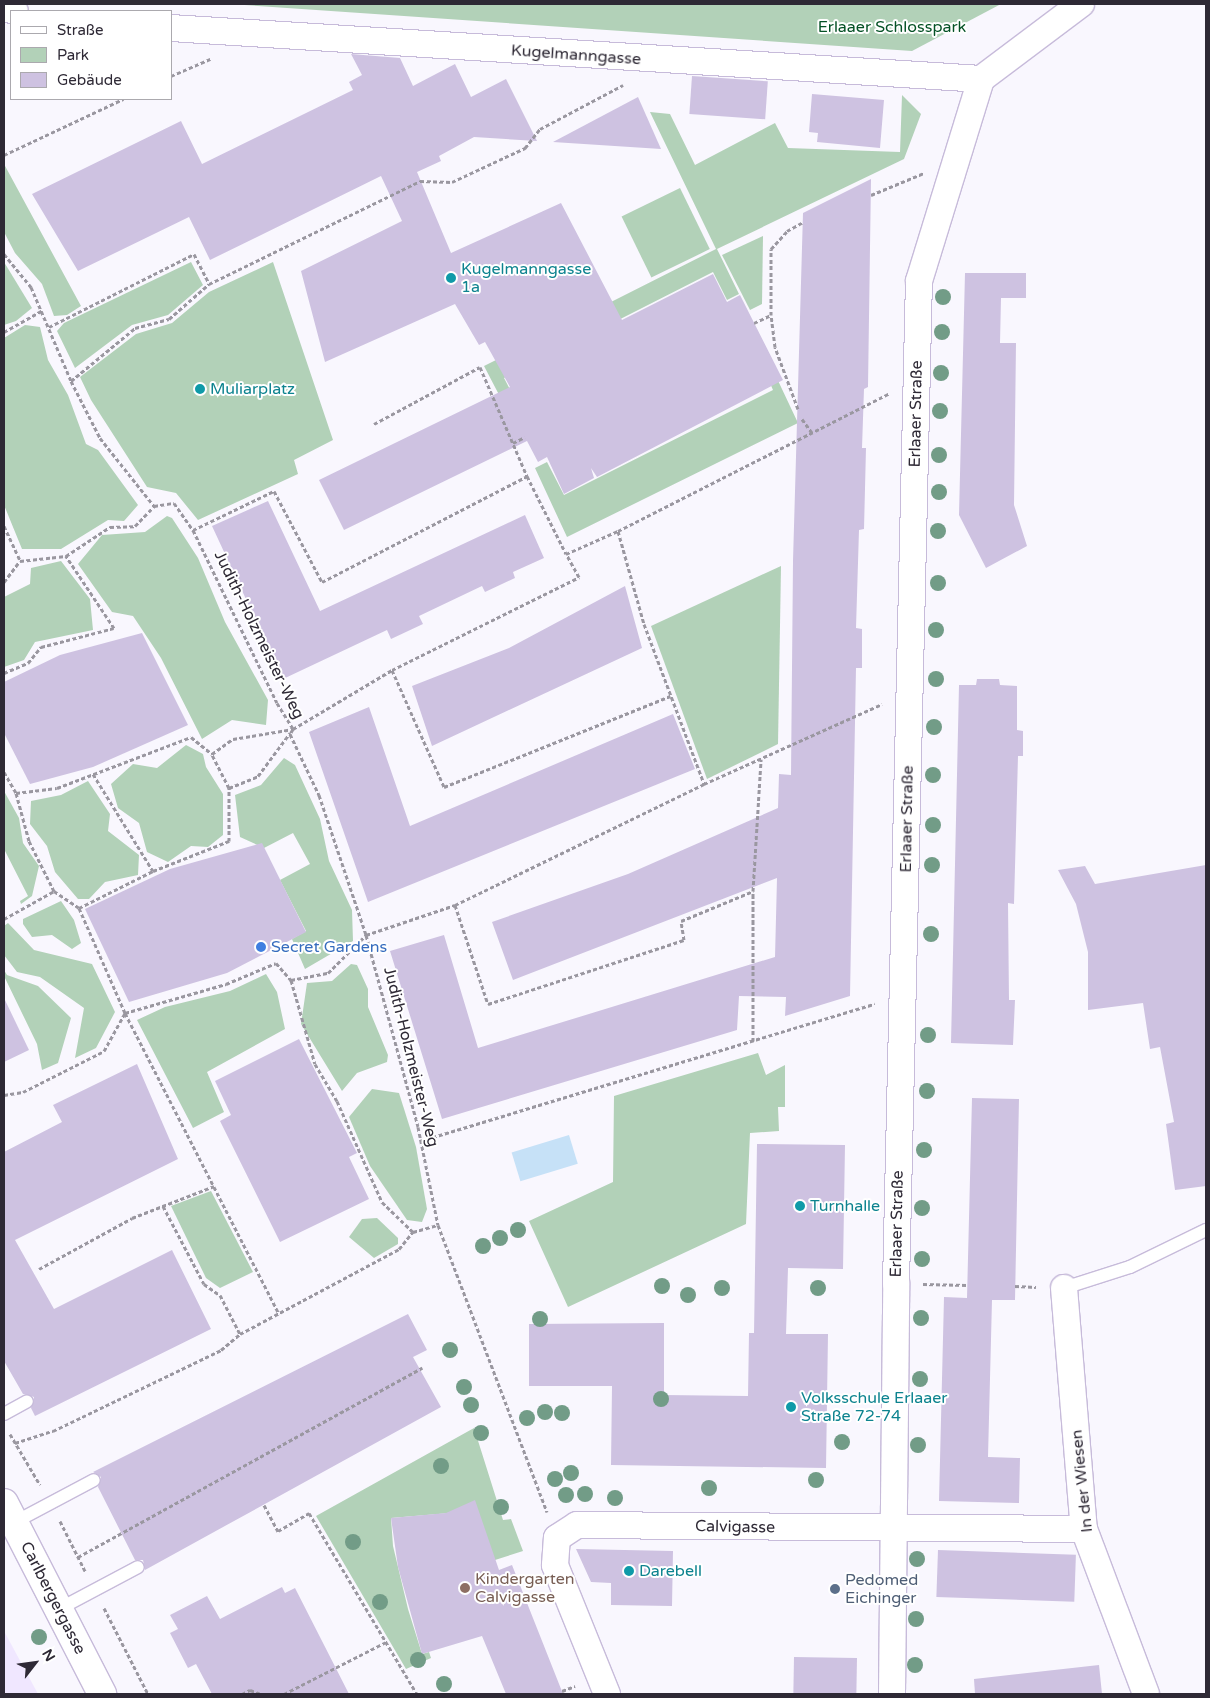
<!DOCTYPE html>
<meta charset="utf-8">
<style>
body{margin:0}
#map{position:relative;width:1210px;height:1698px;overflow:hidden;background:#f9f7fe;font-family:"Varela Round",sans-serif}
div>[style]{position:absolute}
.built>*{inset:0;background:#f0e7ff}
.green>*{inset:0;background:#b2d1b8;transform-origin:0 0}
.water>*{inset:0;background:#c6e1f7;transform-origin:0 0}
.building>*{inset:0;background:#cec2e1;transform-origin:0 0}
.path>*{height:3px;margin-top:-1.5px;transform-origin:0;background:repeating-linear-gradient(90deg,#9a97a0 0 4px,transparent 0 6.5px)}
.roads{filter:drop-shadow(1px 0 #c7bbda) drop-shadow(-1px 0 #c7bbda) drop-shadow(0 1px #c7bbda) drop-shadow(0 -1px #c7bbda)}
.lane>*{height:12px;margin:-6px;padding:0 6px;transform-origin:6px;border-radius:6px;background:#fff}
.street>*{height:26px;margin:-13px;padding:0 13px;transform-origin:13px;border-radius:13px;background:#fff}
.secondary>*{height:28px;margin:-14px;padding:0 14px;transform-origin:14px;border-radius:14px;background:#fff}
.trees>*{width:16px;height:16px;margin:-8px;border-radius:50%;background:#729c87}
.dots>*{width:14px;height:14px;translate:-50% -50%;box-sizing:border-box;border:2px solid #fff;border-radius:50%}
span{translate:-50% -50%;white-space:nowrap;text-align:center;line-height:1.15;-webkit-text-stroke:4px #fff;paint-order:stroke}
.park-label{font-size:16px;color:#045125}
.street-label{font-size:16px;color:#2e2935}
.culture-label{font-size:16px;color:#0d838f}
.left{translate:0 -50%;text-align:left}
.shop-label{font-size:16px;color:#366cbe}
.education-label{font-size:16px;color:#785e54}
.service-label{font-size:16px;color:#4e5e75}
.frame{position:absolute;inset:0;border:5px solid #2e2935;pointer-events:none}
.legend{position:absolute;left:10px;top:10px;width:162px;height:90px;box-sizing:border-box;background:#fff;border:1px solid #aba9ae;margin:0;padding:6px 9px;list-style:none;font-size:15px;color:#2e2935}
.legend li{display:flex;align-items:center;gap:10px;height:25px}
.legend b{width:25px;border:1px solid #aba9ae}
.north{position:absolute;left:10px;top:1638px;width:50px;height:50px;-webkit-text-stroke:4px #fff;paint-order:stroke;rotate:60deg;font-size:14px;font-weight:700;line-height:20px;text-align:center;color:#2e2935}
.north::after{content:'';display:block;margin:auto;width:18px;height:22px;background:#2e2935;clip-path:polygon(50% 0,100% 100%,50% 72%,0 100%)}
</style>
<div id="map">
<div class="built">
<div style="clip-path:polygon(4px 1631px,38px 1694px,4px 1694px)"></div>
</div>
<div class="green">
<div style="clip-path:polygon(229px 4px,1001px 4px,912px 51px)"></div>
<div style="clip-path:polygon(902px 95px,921px 114px,904px 159px,717px 249px,739px 294px,727px 300px,713px 272px,504px 378px,519px 407px,508px 412px,484px 366px,716px 249px,650px 112px,670px 114px,695px 165px,775px 123px,788px 148px,900px 152px)"></div>
<div style="clip-path:polygon(4px 164px,81px 306px,67px 315px,54px 316px,42px 284px,15px 253px,4px 232px)"></div>
<div style="left:680px;top:188px;width:68px;height:65px;rotate:64deg"></div>
<div style="clip-path:polygon(763px 236px,762px 304px,750px 310px,722px 255px)"></div>
<div style="clip-path:polygon(4px 262px,32px 308px,16px 321px,4px 325px)"></div>
<div style="clip-path:polygon(191px 262px,203px 285px,168px 315px,132px 325px,75px 368px,57px 331px,64px 323px)"></div>
<div style="clip-path:polygon(273px 262px,333px 440px,294px 460px,298px 474px,198px 520px,176px 493px,147px 487px,91px 400px,80px 377px,136px 334px,172px 323px,209px 292px)"></div>
<div style="clip-path:polygon(25px 325px,40px 327px,48px 360px,68px 395px,86px 444px,98px 450px,138px 505px,124px 521px,108px 520px,61px 549px,22px 549px,4px 505px,4px 338px)"></div>
<div style="clip-path:polygon(773px 370px,798px 423px,567px 537px,535px 468px,547px 462px,564px 495px,773px 390px,766px 374px)"></div>
<div style="clip-path:polygon(167px 516px,172px 518px,198px 558px,225px 622px,268px 700px,266px 725px,232px 720px,202px 739px,161px 658px,133px 616px,112px 612px,78px 564px,102px 535px,145px 532px)"></div>
<div style="clip-path:polygon(61px 561px,90px 599px,93px 630px,35px 642px,24px 660px,4px 667px,4px 597px,30px 584px,31px 568px)"></div>
<div style="clip-path:polygon(781px 566px,778px 744px,707px 779px,651px 626px)"></div>
<div style="clip-path:polygon(186px 745px,203px 754px,206px 767px,223px 794px,223px 835px,208px 847px,191px 846px,168px 862px,147px 852px,139px 823px,118px 808px,111px 784px,133px 764px,157px 768px)"></div>
<div style="clip-path:polygon(284px 758px,295px 765px,320px 819px,329px 861px,352px 910px,353px 941px,305px 969px,292px 939px,306px 931px,280px 880px,310px 864px,293px 833px,264px 848px,240px 837px,235px 795px,261px 785px)"></div>
<div style="clip-path:polygon(88px 781px,110px 814px,108px 831px,139px 855px,138px 875px,105px 882px,89px 899px,78px 899px,55px 872px,47px 846px,30px 824px,31px 801px,61px 795px)"></div>
<div style="clip-path:polygon(4px 791px,19px 818px,23px 843px,39px 866px,32px 896px,21px 904px,20px 901px,28px 896px,4px 849px)"></div>
<div style="clip-path:polygon(61px 901px,74px 920px,81px 943px,72px 949px,52px 935px,32px 937px,23px 924px,23px 919px)"></div>
<div style="clip-path:polygon(8px 923px,34px 950px,92px 964px,115px 1012px,96px 1048px,75px 1058px,84px 1008px,40px 977px,17px 972px,4px 955px,4px 926px)"></div>
<div style="clip-path:polygon(351px 964px,357px 965px,368px 989px,368px 1007px,388px 1055px,387px 1062px,357px 1073px,342px 1091px,301px 1024px,307px 983px,332px 981px)"></div>
<div style="clip-path:polygon(4px 970px,7px 975px,38px 986px,71px 1018px,58px 1063px,42px 1070px,37px 1044px,4px 976px)"></div>
<div style="clip-path:polygon(266px 974px,277px 992px,285px 1029px,207px 1072px,224px 1112px,193px 1128px,137px 1020px,165px 1007px,230px 991px)"></div>
<div style="clip-path:polygon(758px 1053px,766px 1075px,785px 1065px,785px 1107px,778px 1107px,779px 1131px,750px 1133px,746px 1224px,568px 1307px,529px 1221px,613px 1182px,614px 1096px)"></div>
<div style="clip-path:polygon(372px 1089px,399px 1093px,416px 1147px,427px 1209px,422px 1222px,407px 1220px,370px 1166px,349px 1117px)"></div>
<div style="clip-path:polygon(211px 1191px,253px 1272px,220px 1288px,206px 1278px,171px 1206px)"></div>
<div style="clip-path:polygon(377px 1218px,398px 1238px,398px 1244px,374px 1258px,349px 1237px,362px 1219px)"></div>
<div style="clip-path:polygon(474px 1428px,503px 1520px,511px 1519px,523px 1551px,495px 1560px,462px 1512px,391px 1518px,393px 1546px,408px 1609px,422px 1654px,429px 1652px,431px 1658px,406px 1669px,316px 1516px)"></div>
</div>
<div class="water">
<div style="left:569px;top:1135px;width:30px;height:60px;rotate:73deg"></div>
</div>
<div class="building">
<div style="clip-path:polygon(351px 54px,400px 58px,413px 86px,455px 64px,471px 97px,506px 79px,537px 141px,474px 137px,439px 156px,441px 161px,417px 172px,451px 253px,561px 203px,622px 320px,713px 274px,727px 302px,740px 295px,783px 380px,597px 477px,591px 468px,594px 478px,564px 494px,547px 457px,538px 462px,527px 441px,344px 530px,319px 480px,510px 387px,485px 342px,479px 345px,455px 304px,325px 362px,301px 271px,402px 221px,381px 176px,210px 260px,189px 217px,78px 271px,32px 194px,181px 121px,202px 164px,353px 90px,349px 82px,362px 75px)"></div>
<div style="left:692px;top:76px;width:76px;height:38px;rotate:4deg"></div>
<div style="clip-path:polygon(812px 94px,884px 100px,880px 148px,817px 142px,818px 133px,809px 132px)"></div>
<div style="clip-path:polygon(638px 97px,661px 149px,553px 142px)"></div>
<div style="clip-path:polygon(871px 179px,868px 387px,864px 389px,862px 448px,866px 448px,864px 529px,859px 530px,856px 628px,862px 629px,862px 668px,856px 668px,850px 996px,785px 1016px,786px 997px,739px 996px,737px 1030px,442px 1119px,390px 951px,444px 935px,478px 1048px,775px 957px,777px 878px,513px 980px,492px 922px,628px 874px,778px 808px,779px 774px,791px 775px,793px 561px,803px 213px)"></div>
<div style="clip-path:polygon(965px 273px,1026px 273px,1026px 298px,1001px 298px,1000px 343px,1016px 343px,1014px 505px,1027px 546px,986px 568px,959px 515px)"></div>
<div style="clip-path:polygon(268px 501px,320px 611px,525px 515px,544px 558px,513px 572px,515px 578px,485px 592px,482px 586px,419px 616px,423px 624px,391px 639px,387px 630px,283px 679px,212px 526px)"></div>
<div style="clip-path:polygon(625px 586px,642px 648px,432px 746px,412px 686px,509px 648px)"></div>
<div style="clip-path:polygon(142px 633px,188px 725px,93px 767px,30px 784px,4px 733px,4px 682px,60px 655px)"></div>
<div style="clip-path:polygon(977px 679px,999px 679px,1000px 685px,1017px 686px,1017px 730px,1023px 731px,1023px 756px,1018px 756px,1014px 904px,1008px 903px,1009px 1000px,1015px 1000px,1013px 1045px,951px 1043px,959px 685px,976px 685px)"></div>
<div style="clip-path:polygon(369px 707px,410px 826px,673px 714px,695px 769px,368px 902px,309px 732px)"></div>
<div style="clip-path:polygon(262px 843px,306px 932px,227px 973px,129px 1002px,85px 909px,170px 869px)"></div>
<div style="clip-path:polygon(1206px 865px,1206px 1186px,1175px 1190px,1166px 1124px,1174px 1122px,1160px 1047px,1150px 1049px,1143px 1003px,1088px 1010px,1088px 952px,1076px 904px,1058px 870px,1085px 866px,1095px 884px)"></div>
<div style="clip-path:polygon(4px 998px,29px 1050px,4px 1062px)"></div>
<div style="clip-path:polygon(299px 1039px,357px 1153px,349px 1157px,369px 1199px,280px 1242px,220px 1121px,231px 1115px,215px 1081px)"></div>
<div style="clip-path:polygon(137px 1064px,178px 1159px,15px 1240px,54px 1309px,172px 1250px,211px 1329px,35px 1416px,31px 1408px,34px 1397px,23px 1394px,4px 1361px,4px 1152px,62px 1122px,53px 1105px)"></div>
<div style="clip-path:polygon(972px 1098px,1019px 1099px,1015px 1300px,992px 1300px,988px 1457px,1020px 1458px,1019px 1503px,939px 1501px,944px 1297px,967px 1298px)"></div>
<div style="clip-path:polygon(757px 1144px,845px 1145px,843px 1269px,788px 1268px,786px 1334px,828px 1334px,826px 1468px,611px 1465px,612px 1386px,529px 1386px,529px 1324px,664px 1323px,664px 1395px,748px 1396px,749px 1333px,754px 1333px)"></div>
<div style="clip-path:polygon(408px 1314px,427px 1350px,413px 1357px,441px 1407px,145px 1570px,143px 1560px,135px 1560px,98px 1487px,101px 1477px,93px 1472px)"></div>
<div style="clip-path:polygon(475px 1500px,499px 1570px,512px 1565px,563px 1694px,506px 1694px,482px 1636px,422px 1654px,398px 1567px,391px 1518px,446px 1513px)"></div>
<div style="clip-path:polygon(576px 1549px,673px 1551px,672px 1606px,611px 1605px,611px 1583px,591px 1582px)"></div>
<div style="left:938px;top:1550px;width:138px;height:47px;rotate:2deg"></div>
<div style="clip-path:polygon(282px 1587px,285px 1593px,295px 1588px,349px 1694px,212px 1694px,196px 1664px,188px 1668px,170px 1633px,178px 1629px,170px 1615px,207px 1596px,220px 1619px)"></div>
<div style="left:794px;top:1657px;width:63px;height:37px;rotate:1deg"></div>
<div style="clip-path:polygon(1099px 1665px,1102px 1694px,975px 1694px,974px 1679px)"></div>
</div>
<div class="path">
<div style="left:171px;top:76px;width:43px;rotate:-23.6deg"></div>
<div style="left:4px;top:155px;width:132px;rotate:-25.2deg"></div>
<div style="left:871px;top:195px;width:57px;rotate:-22.5deg"></div>
<div style="left:4px;top:254px;width:43px;rotate:50.7deg"></div>
<div style="left:31px;top:287px;width:102px;rotate:66.9deg"></div>
<div style="left:71px;top:381px;width:64px;rotate:63deg"></div>
<div style="left:100px;top:438px;width:87px;rotate:51.5deg"></div>
<div style="left:154px;top:506px;width:20px;rotate:-9deg"></div>
<div style="left:174px;top:503px;width:33px;rotate:55deg"></div>
<div style="left:193px;top:530px;width:192px;rotate:64.1deg"></div>
<div style="left:277px;top:703px;width:31px;rotate:58deg"></div>
<div style="left:293px;top:729px;width:6px;rotate:121deg"></div>
<div style="left:290px;top:734px;width:68px;rotate:64.6deg"></div>
<div style="left:319px;top:795px;width:148px;rotate:71.4deg"></div>
<div style="left:366px;top:935px;width:199px;rotate:74.8deg"></div>
<div style="left:418px;top:1127px;width:100px;rotate:78.5deg"></div>
<div style="left:438px;top:1225px;width:307px;rotate:69.2deg"></div>
<div style="left:754px;top:323px;width:19px;rotate:-25deg"></div>
<div style="left:49px;top:327px;width:162px;rotate:-26.7deg"></div>
<div style="left:194px;top:254px;width:34px;rotate:63deg"></div>
<div style="left:4px;top:332px;width:45px;rotate:-29.4deg"></div>
<div style="left:71px;top:381px;width:83px;rotate:-39.6deg"></div>
<div style="left:135px;top:328px;width:35px;rotate:-15deg"></div>
<div style="left:169px;top:319px;width:53px;rotate:-41.2deg"></div>
<div style="left:209px;top:284px;width:235px;rotate:-26deg"></div>
<div style="left:420px;top:181px;width:32px;rotate:2deg"></div>
<div style="left:452px;top:182px;width:81px;rotate:-25deg"></div>
<div style="left:525px;top:148px;width:24px;rotate:-52deg"></div>
<div style="left:540px;top:129px;width:94px;rotate:-27.9deg"></div>
<div style="left:798px;top:409px;width:66px;rotate:-110.4deg"></div>
<div style="left:775px;top:347px;width:32px;rotate:-97deg"></div>
<div style="left:771px;top:315px;width:66px;rotate:-90deg"></div>
<div style="left:771px;top:249px;width:24px;rotate:-48deg"></div>
<div style="left:787px;top:231px;width:18px;rotate:-29deg"></div>
<div style="left:802px;top:419px;width:17px;rotate:54deg"></div>
<div style="left:374px;top:424px;width:120px;rotate:-28.3deg"></div>
<div style="left:480px;top:367px;width:119px;rotate:66.7deg"></div>
<div style="left:513px;top:443px;width:13px;rotate:-27deg"></div>
<div style="left:4px;top:526px;width:38px;rotate:65deg"></div>
<div style="left:193px;top:530px;width:90px;rotate:-25.7deg"></div>
<div style="left:274px;top:491px;width:103px;rotate:62.2deg"></div>
<div style="left:322px;top:582px;width:231px;rotate:-27.3deg"></div>
<div style="left:527px;top:476px;width:87px;rotate:63.4deg"></div>
<div style="left:618px;top:531px;width:97px;rotate:74.4deg"></div>
<div style="left:644px;top:624px;width:171px;rotate:69.4deg"></div>
<div style="left:4px;top:582px;width:26px;rotate:-53deg"></div>
<div style="left:20px;top:561px;width:46px;rotate:-6.2deg"></div>
<div style="left:66px;top:556px;width:53px;rotate:-33.4deg"></div>
<div style="left:110px;top:527px;width:25px;rotate:-2deg"></div>
<div style="left:135px;top:526px;width:28px;rotate:-46deg"></div>
<div style="left:392px;top:670px;width:128px;rotate:66deg"></div>
<div style="left:444px;top:787px;width:244px;rotate:-21.9deg"></div>
<div style="left:4px;top:673px;width:26px;rotate:-23deg"></div>
<div style="left:28px;top:663px;width:21px;rotate:-51deg"></div>
<div style="left:41px;top:647px;width:75px;rotate:-14.6deg"></div>
<div style="left:114px;top:628px;width:87px;rotate:-123.7deg"></div>
<div style="left:4px;top:772px;width:24px;rotate:60deg"></div>
<div style="left:16px;top:793px;width:41px;rotate:-7deg"></div>
<div style="left:57px;top:788px;width:143px;rotate:-20.8deg"></div>
<div style="left:191px;top:737px;width:27px;rotate:39deg"></div>
<div style="left:212px;top:754px;width:26px;rotate:-36deg"></div>
<div style="left:233px;top:739px;width:61px;rotate:-9.5deg"></div>
<div style="left:293px;top:729px;width:115px;rotate:-30.8deg"></div>
<div style="left:392px;top:670px;width:209px;rotate:-26.4deg"></div>
<div style="left:579px;top:577px;width:26px;rotate:-119deg"></div>
<div style="left:566px;top:554px;width:57px;rotate:-23.9deg"></div>
<div style="left:618px;top:531px;width:305px;rotate:-26.9deg"></div>
<div style="left:93px;top:774px;width:114px;rotate:58.3deg"></div>
<div style="left:229px;top:788px;width:31px;rotate:-22deg"></div>
<div style="left:258px;top:776px;width:54px;rotate:-53.3deg"></div>
<div style="left:16px;top:793px;width:50px;rotate:74.8deg"></div>
<div style="left:29px;top:841px;width:56px;rotate:63.4deg"></div>
<div style="left:54px;top:891px;width:30px;rotate:34deg"></div>
<div style="left:79px;top:908px;width:115px;rotate:66.3deg"></div>
<div style="left:125px;top:1013px;width:338px;rotate:62.9deg"></div>
<div style="left:455px;top:905px;width:104px;rotate:71.6deg"></div>
<div style="left:488px;top:1004px;width:206px;rotate:-18.1deg"></div>
<div style="left:684px;top:940px;width:19px;rotate:-99deg"></div>
<div style="left:681px;top:921px;width:78px;rotate:-22.6deg"></div>
<div style="left:79px;top:908px;width:83px;rotate:-26.6deg"></div>
<div style="left:153px;top:871px;width:82px;rotate:-21.5deg"></div>
<div style="left:229px;top:841px;width:53px;rotate:-90deg"></div>
<div style="left:229px;top:788px;width:38px;rotate:-117deg"></div>
<div style="left:4px;top:919px;width:57px;rotate:-29.2deg"></div>
<div style="left:291px;top:980px;width:87px;rotate:74.1deg"></div>
<div style="left:315px;top:1064px;width:43px;rotate:59.3deg"></div>
<div style="left:337px;top:1101px;width:111px;rotate:66deg"></div>
<div style="left:382px;top:1202px;width:43px;rotate:44.1deg"></div>
<div style="left:413px;top:1232px;width:26px;rotate:-16deg"></div>
<div style="left:753px;top:1041px;width:150px;rotate:-90deg"></div>
<div style="left:753px;top:891px;width:132px;rotate:-86.5deg"></div>
<div style="left:4px;top:1095px;width:19px;rotate:-9deg"></div>
<div style="left:23px;top:1092px;width:91px;rotate:-26.8deg"></div>
<div style="left:104px;top:1051px;width:43px;rotate:-61.1deg"></div>
<div style="left:125px;top:1013px;width:105px;rotate:-16deg"></div>
<div style="left:226px;top:984px;width:54px;rotate:-22.8deg"></div>
<div style="left:276px;top:963px;width:23px;rotate:49deg"></div>
<div style="left:291px;top:980px;width:38px;rotate:-11deg"></div>
<div style="left:328px;top:973px;width:54px;rotate:-45deg"></div>
<div style="left:366px;top:935px;width:94px;rotate:-18.6deg"></div>
<div style="left:455px;top:905px;width:277px;rotate:-25.9deg"></div>
<div style="left:704px;top:784px;width:195px;rotate:-24.2deg"></div>
<div style="left:420px;top:1141px;width:475px;rotate:-16.8deg"></div>
<div style="left:163px;top:1206px;width:88px;rotate:62.3deg"></div>
<div style="left:204px;top:1284px;width:19px;rotate:35deg"></div>
<div style="left:220px;top:1295px;width:44px;rotate:62.9deg"></div>
<div style="left:39px;top:1269px;width:106px;rotate:-28.7deg"></div>
<div style="left:132px;top:1218px;width:88px;rotate:-21.3deg"></div>
<div style="left:923px;top:1284px;width:44px;rotate:1.3deg"></div>
<div style="left:1015px;top:1286px;width:21px;rotate:3deg"></div>
<div style="left:10px;top:1434px;width:59px;rotate:59.5deg"></div>
<div style="left:15px;top:1443px;width:40px;rotate:-18deg"></div>
<div style="left:53px;top:1431px;width:187px;rotate:-25.7deg"></div>
<div style="left:221px;top:1350px;width:25px;rotate:-40deg"></div>
<div style="left:240px;top:1334px;width:180px;rotate:-28.1deg"></div>
<div style="left:399px;top:1249px;width:22px;rotate:-51deg"></div>
<div style="left:264px;top:1505px;width:30px;rotate:62deg"></div>
<div style="left:278px;top:1531px;width:36px;rotate:-30deg"></div>
<div style="left:309px;top:1513px;width:211px;rotate:59.2deg"></div>
<div style="left:60px;top:1521px;width:56px;rotate:63.4deg"></div>
<div style="left:78px;top:1557px;width:393px;rotate:-28.8deg"></div>
<div style="left:104px;top:1608px;width:97px;rotate:62.9deg"></div>
<div style="left:562px;top:1691px;width:14px;rotate:-21deg"></div>
<div style="left:242px;top:1694px;width:9px;rotate:-27deg"></div>
<div style="left:250px;top:1690px;width:12px;rotate:20deg"></div>
<div style="left:284px;top:1694px;width:114px;rotate:-27deg"></div>
</div>
<div class="roads">
<div class="lane">
<div style="left:1064px;top:1288px;width:69px;rotate:-17.7deg"></div>
<div style="left:1130px;top:1267px;width:85px;rotate:-26deg"></div>
<div style="left:4px;top:1414px;width:26px;rotate:-29deg"></div>
<div style="left:15px;top:1522px;width:89px;rotate:-28deg"></div>
<div style="left:59px;top:1609px;width:89px;rotate:-28deg"></div>
</div>
<div class="street">
<div style="left:4px;top:8px;width:11px;rotate:15deg"></div>
<div style="left:171px;top:28px;width:812px;rotate:3.6deg"></div>
<div style="left:1064px;top:1288px;width:242px;rotate:85.3deg"></div>
<div style="left:1084px;top:1529px;width:176px;rotate:69.4deg"></div>
<div style="left:607px;top:1694px;width:139px;rotate:-112deg"></div>
<div style="left:555px;top:1565px;width:27px;rotate:-86deg"></div>
<div style="left:557px;top:1538px;width:24px;rotate:-33deg"></div>
<div style="left:577px;top:1525px;width:507px;rotate:0.45deg"></div>
<div style="left:892px;top:1694px;width:410px;rotate:-89.4deg"></div>
<div style="left:896px;top:1284px;width:1003px;rotate:-88.69deg"></div>
<div style="left:919px;top:281px;width:211px;rotate:-72.9deg"></div>
<div style="left:981px;top:79px;width:125px;rotate:-36.9deg"></div>
</div>
<div class="secondary">
<div style="left:4px;top:1503px;width:215px;rotate:62.8deg"></div>
</div>
</div>
<div class="trees">
<div style="left:943px;top:297px"></div>
<div style="left:942px;top:332px"></div>
<div style="left:941px;top:373px"></div>
<div style="left:940px;top:411px"></div>
<div style="left:939px;top:455px"></div>
<div style="left:939px;top:492px"></div>
<div style="left:938px;top:531px"></div>
<div style="left:938px;top:583px"></div>
<div style="left:936px;top:630px"></div>
<div style="left:936px;top:679px"></div>
<div style="left:934px;top:727px"></div>
<div style="left:933px;top:775px"></div>
<div style="left:933px;top:825px"></div>
<div style="left:932px;top:865px"></div>
<div style="left:931px;top:934px"></div>
<div style="left:928px;top:1035px"></div>
<div style="left:927px;top:1091px"></div>
<div style="left:924px;top:1150px"></div>
<div style="left:922px;top:1208px"></div>
<div style="left:518px;top:1230px"></div>
<div style="left:500px;top:1238px"></div>
<div style="left:483px;top:1246px"></div>
<div style="left:922px;top:1259px"></div>
<div style="left:662px;top:1286px"></div>
<div style="left:722px;top:1288px"></div>
<div style="left:818px;top:1288px"></div>
<div style="left:688px;top:1295px"></div>
<div style="left:921px;top:1318px"></div>
<div style="left:540px;top:1319px"></div>
<div style="left:450px;top:1350px"></div>
<div style="left:920px;top:1379px"></div>
<div style="left:464px;top:1387px"></div>
<div style="left:661px;top:1399px"></div>
<div style="left:471px;top:1405px"></div>
<div style="left:545px;top:1412px"></div>
<div style="left:562px;top:1413px"></div>
<div style="left:527px;top:1418px"></div>
<div style="left:481px;top:1433px"></div>
<div style="left:842px;top:1442px"></div>
<div style="left:918px;top:1445px"></div>
<div style="left:441px;top:1466px"></div>
<div style="left:571px;top:1473px"></div>
<div style="left:555px;top:1479px"></div>
<div style="left:816px;top:1480px"></div>
<div style="left:709px;top:1488px"></div>
<div style="left:585px;top:1494px"></div>
<div style="left:566px;top:1495px"></div>
<div style="left:615px;top:1498px"></div>
<div style="left:501px;top:1507px"></div>
<div style="left:353px;top:1542px"></div>
<div style="left:917px;top:1559px"></div>
<div style="left:380px;top:1602px"></div>
<div style="left:916px;top:1619px"></div>
<div style="left:39px;top:1637px"></div>
<div style="left:418px;top:1660px"></div>
<div style="left:915px;top:1665px"></div>
<div style="left:444px;top:1684px"></div>
</div>
<div class="dots">
<div style="left:451px;top:278px;background:#0f9aa8"></div>
<div style="left:200px;top:389px;background:#0f9aa8"></div>
<div style="left:261px;top:947px;background:#3f7fe0"></div>
<div style="left:800px;top:1206px;background:#0f9aa8"></div>
<div style="left:791px;top:1407px;background:#0f9aa8"></div>
<div style="left:629px;top:1571px;background:#0f9aa8"></div>
<div style="left:465px;top:1588px;background:#8d6e63"></div>
<div style="left:835px;top:1589px;background:#5c6f8a"></div>
</div>
<div class="park-label">
<span style="left:892px;top:27px">Erlaaer Schlosspark</span>
</div>
<div class="street-label">
<span style="left:576px;top:55px;rotate:4deg">Kugelmanngasse</span>
<span style="left:916px;top:414px;rotate:-89deg">Erlaaer Straße</span>
<span style="left:259px;top:635px;rotate:64deg">Judith-Holzmeister-Weg</span>
<span style="left:907px;top:819px;rotate:-89deg">Erlaaer Straße</span>
<span style="left:411px;top:1057px;rotate:76deg">Judith-Holzmeister-Weg</span>
<span style="left:897px;top:1224px;rotate:-89deg">Erlaaer Straße</span>
<span style="left:1082px;top:1481px;rotate:-96deg">In der Wiesen</span>
<span style="left:735px;top:1527px;rotate:1deg">Calvigasse</span>
<span style="left:53px;top:1598px;rotate:63deg">Carlbergergasse</span>
</div>
<div class="culture-label">
<span class="left" style="left:461px;top:278px">Kugelmanngasse<br>1a</span>
<span class="left" style="left:210px;top:389px">Muliarplatz</span>
<span class="left" style="left:810px;top:1206px">Turnhalle</span>
<span class="left" style="left:801px;top:1407px">Volksschule Erlaaer<br>Straße 72-74</span>
<span class="left" style="left:639px;top:1571px">Darebell</span>
</div>
<div class="shop-label">
<span class="left" style="left:271px;top:947px">Secret Gardens</span>
</div>
<div class="education-label">
<span class="left" style="left:475px;top:1588px">Kindergarten<br>Calvigasse</span>
</div>
<div class="service-label">
<span class="left" style="left:845px;top:1589px">Pedomed<br>Eichinger</span>
</div>
<div class="frame"></div>
<ul class="legend">
<li><b style="height:6px;background:#fff"></b>Straße</li>
<li><b style="height:14px;background:#b2d1b8"></b>Park</li>
<li><b style="height:14px;background:#cec2e1"></b>Gebäude</li>
</ul>
<div class="north">N</div>
</div>
